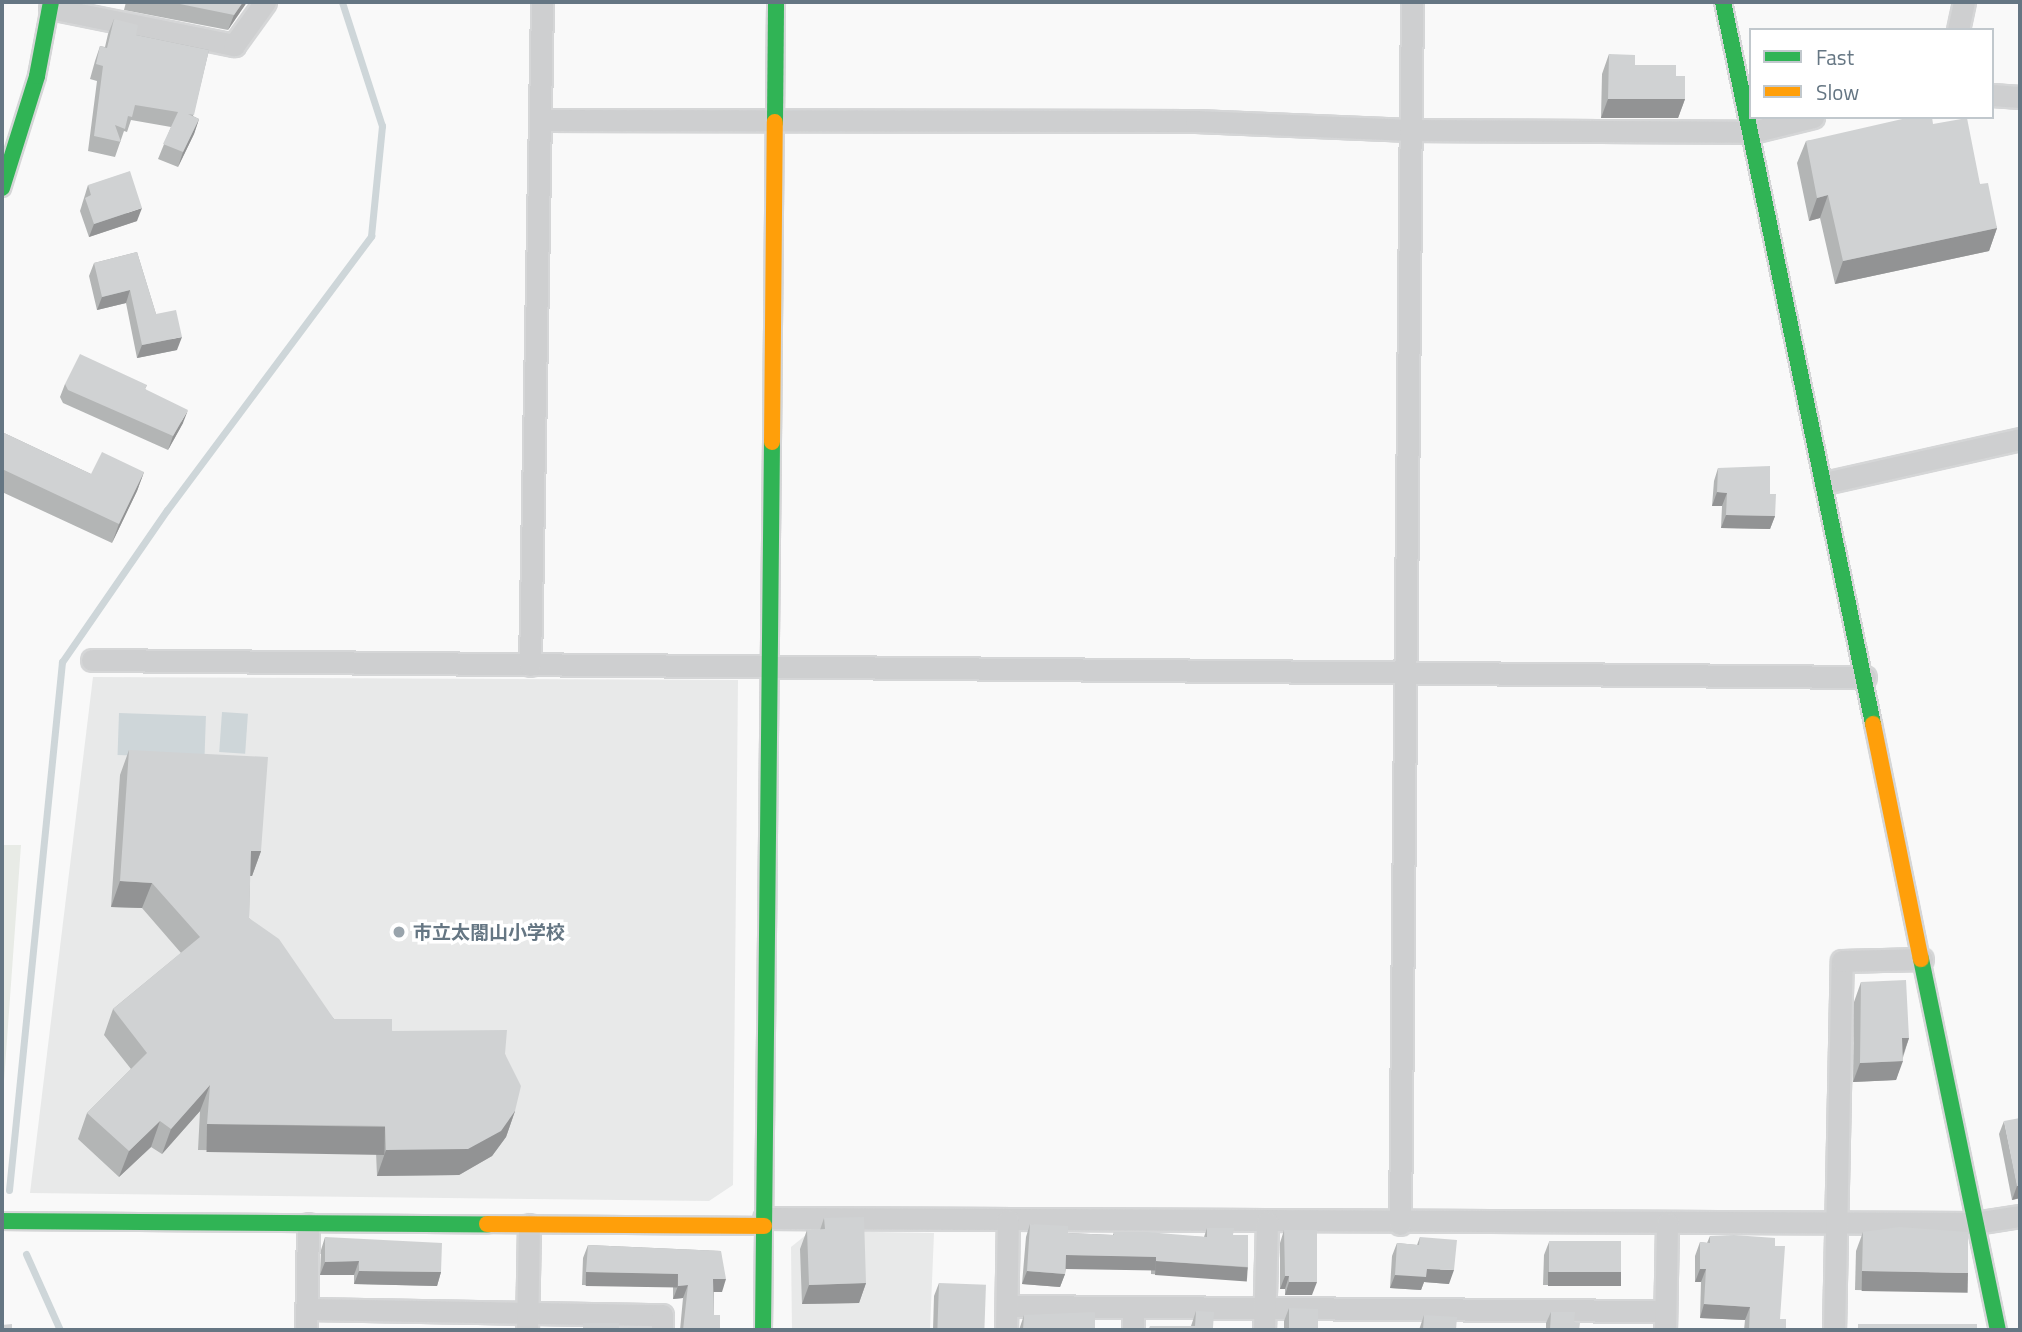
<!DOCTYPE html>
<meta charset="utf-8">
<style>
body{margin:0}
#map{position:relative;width:2022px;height:1332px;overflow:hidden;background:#f9f9f9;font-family:"Titillium Web","Noto Sans JP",sans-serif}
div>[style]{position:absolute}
.built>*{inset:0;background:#e8e9e9}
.green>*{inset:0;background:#e8ebe6}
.water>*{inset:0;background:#ced6d9;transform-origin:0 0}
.stream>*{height:7px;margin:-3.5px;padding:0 3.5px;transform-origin:3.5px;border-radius:3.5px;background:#ced6d9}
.roads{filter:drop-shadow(2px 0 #d5d6d7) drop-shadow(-2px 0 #d5d6d7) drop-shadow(0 2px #d5d6d7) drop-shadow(0 -2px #d5d6d7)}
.street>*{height:21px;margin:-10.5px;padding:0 10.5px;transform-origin:10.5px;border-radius:10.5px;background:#cecfd0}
.fast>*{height:16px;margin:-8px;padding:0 8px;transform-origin:8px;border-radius:8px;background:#30b455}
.slow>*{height:16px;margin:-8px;padding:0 8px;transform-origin:8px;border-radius:8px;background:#ff9f0a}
.wall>*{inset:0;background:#b3b5b5}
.shaded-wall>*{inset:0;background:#929394;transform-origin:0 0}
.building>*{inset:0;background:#d0d2d3;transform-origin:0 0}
.dots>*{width:19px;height:19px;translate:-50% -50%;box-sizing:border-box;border:4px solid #fff;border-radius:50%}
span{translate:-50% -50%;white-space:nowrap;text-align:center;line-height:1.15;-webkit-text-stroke:7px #fff;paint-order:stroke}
.poi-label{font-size:19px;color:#657683;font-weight:700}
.left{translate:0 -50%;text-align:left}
.frame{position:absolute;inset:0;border:4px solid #657683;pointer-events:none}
.legend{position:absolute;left:1749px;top:28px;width:245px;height:91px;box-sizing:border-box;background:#fff;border:2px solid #c1c8cd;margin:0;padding:9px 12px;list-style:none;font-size:21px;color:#657683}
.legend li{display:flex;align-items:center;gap:14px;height:35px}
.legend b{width:35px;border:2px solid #c1c8cd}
</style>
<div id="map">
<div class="built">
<div style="clip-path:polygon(93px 677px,738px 680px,733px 1185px,709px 1201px,30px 1193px)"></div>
<div style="clip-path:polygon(811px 1231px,934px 1233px,930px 1330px,792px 1330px,791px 1247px)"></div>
</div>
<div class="green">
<div style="clip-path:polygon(2px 845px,21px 845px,2px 1109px)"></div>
</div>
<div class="water">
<div style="left:222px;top:712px;width:26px;height:40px;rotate:4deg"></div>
<div style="left:119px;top:713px;width:87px;height:42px;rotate:2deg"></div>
</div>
<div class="stream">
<div style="left:9px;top:1190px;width:531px;rotate:-84.27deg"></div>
<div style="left:62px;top:662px;width:185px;rotate:-55.4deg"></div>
<div style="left:167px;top:510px;width:342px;rotate:-53.3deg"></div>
<div style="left:371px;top:236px;width:111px;rotate:-84.3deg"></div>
<div style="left:382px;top:126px;width:130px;rotate:-107.9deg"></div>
<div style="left:26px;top:1254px;width:83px;rotate:65.9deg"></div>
</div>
<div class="roads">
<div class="street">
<div style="left:50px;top:8px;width:188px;rotate:11.4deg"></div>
<div style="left:234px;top:45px;width:53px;rotate:-54.2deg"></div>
<div style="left:1958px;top:30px;width:29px;rotate:-78deg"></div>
<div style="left:1992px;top:95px;width:28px;rotate:4deg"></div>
<div style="left:540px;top:120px;width:656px;rotate:0.09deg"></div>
<div style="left:1196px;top:121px;width:214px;rotate:2.4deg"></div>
<div style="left:1410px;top:130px;width:342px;rotate:0.3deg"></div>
<div style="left:1752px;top:132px;width:63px;rotate:-13.8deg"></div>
<div style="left:1825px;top:483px;width:200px;rotate:-12.7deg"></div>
<div style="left:92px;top:660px;width:1773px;rotate:0.55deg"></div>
<div style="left:530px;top:665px;width:663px;rotate:-88.96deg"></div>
<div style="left:764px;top:1218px;width:1211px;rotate:0.24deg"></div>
<div style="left:1975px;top:1223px;width:46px;rotate:-8.8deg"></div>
<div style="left:1400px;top:1224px;width:1222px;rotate:-89.44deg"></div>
<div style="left:1007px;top:1306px;width:658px;rotate:0.44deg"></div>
<div style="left:307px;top:1309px;width:355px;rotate:1deg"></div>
<div style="left:662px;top:1315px;width:15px;rotate:90deg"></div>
<div style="left:306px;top:1330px;width:106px;rotate:-88.9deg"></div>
<div style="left:527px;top:1330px;width:105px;rotate:-88.9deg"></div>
<div style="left:1006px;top:1330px;width:110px;rotate:-89deg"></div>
<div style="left:1133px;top:1330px;width:23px;rotate:-90deg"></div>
<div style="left:1264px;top:1330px;width:108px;rotate:-88.4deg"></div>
<div style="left:1665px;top:1330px;width:107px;rotate:-88.9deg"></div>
<div style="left:1834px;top:1330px;width:369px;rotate:-88.8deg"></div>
<div style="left:1842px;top:961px;width:80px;rotate:-1.4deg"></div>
</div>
<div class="fast">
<div style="left:1723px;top:2px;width:737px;rotate:78.26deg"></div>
<div style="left:775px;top:122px;width:120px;rotate:-89.5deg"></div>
<div style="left:2px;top:188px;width:117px;rotate:-72.6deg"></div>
<div style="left:37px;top:76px;width:75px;rotate:-79.3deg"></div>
<div style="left:1921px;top:959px;width:379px;rotate:78.3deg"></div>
<div style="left:2px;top:1221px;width:485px;rotate:0.4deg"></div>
<div style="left:763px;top:1330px;width:888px;rotate:-89.42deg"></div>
</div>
<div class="slow">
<div style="left:772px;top:442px;width:320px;rotate:-89.5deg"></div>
<div style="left:1873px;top:724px;width:240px;rotate:78.5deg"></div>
<div style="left:487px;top:1224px;width:277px;rotate:0.4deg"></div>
</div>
</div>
<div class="wall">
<div style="clip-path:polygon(126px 2px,247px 2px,228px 30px,124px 10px)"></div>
<div style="clip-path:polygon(114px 19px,136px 35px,209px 50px,193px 116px,199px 119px,194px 134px,178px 167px,158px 159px,171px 127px,131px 120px,127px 132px,124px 131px,115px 157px,88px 151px,97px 81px,90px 79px,95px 61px,100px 46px,105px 47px,108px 34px)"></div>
<div style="clip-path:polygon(1609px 54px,1635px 65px,1676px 76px,1685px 99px,1678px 118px,1601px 118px,1602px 74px)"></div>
<div style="clip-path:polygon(1933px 124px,1980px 184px,1997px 228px,1989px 251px,1835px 284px,1820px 218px,1809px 221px,1797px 163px,1806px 141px)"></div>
<div style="clip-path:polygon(88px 185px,137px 221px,89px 237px,80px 211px)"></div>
<div style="clip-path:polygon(137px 252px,156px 314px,177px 350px,137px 358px,126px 303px,97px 310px,89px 276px,94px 263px)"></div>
<div style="clip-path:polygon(65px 384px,147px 385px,145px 389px,183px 423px,168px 450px,63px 403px,60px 397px)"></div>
<div style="clip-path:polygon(2px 432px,91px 474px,144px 472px,137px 491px,112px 543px,2px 492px)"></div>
<div style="clip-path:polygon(1718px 468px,1770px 494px,1775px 516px,1770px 529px,1721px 528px,1722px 506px,1712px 506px,1714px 481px)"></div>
<div style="clip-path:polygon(129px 750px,261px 851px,252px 876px,250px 876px,249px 918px,334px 1019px,505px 1054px,515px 1111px,506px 1137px,492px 1156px,459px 1175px,377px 1176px,376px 1152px,198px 1150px,200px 1111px,162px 1154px,151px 1147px,119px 1177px,78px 1139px,87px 1113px,131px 1069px,104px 1035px,113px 1009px,181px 953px,142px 908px,111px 907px,120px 775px)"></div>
<div style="clip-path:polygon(1861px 982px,1909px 1038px,1896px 1080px,1853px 1082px,1854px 1002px)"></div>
<div style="clip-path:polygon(2004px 1121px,2020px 1198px,2012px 1200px,1999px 1134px)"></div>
<div style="clip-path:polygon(824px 1218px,866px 1283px,859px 1303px,802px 1304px,800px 1249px,807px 1230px,820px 1230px)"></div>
<div style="clip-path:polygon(1030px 1224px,1068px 1233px,1113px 1235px,1114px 1232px,1204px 1237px,1207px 1228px,1233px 1235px,1248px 1267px,1243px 1280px,1151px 1274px,1151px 1270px,1066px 1268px,1065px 1274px,1060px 1287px,1022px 1284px,1026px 1237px)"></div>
<div style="clip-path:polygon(1284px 1230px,1312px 1295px,1285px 1295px,1285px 1289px,1280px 1289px,1280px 1243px)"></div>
<div style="clip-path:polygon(1863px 1232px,1961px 1292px,1855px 1290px,1856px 1251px)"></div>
<div style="clip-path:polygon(1710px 1236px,1780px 1319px,1786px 1330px,1744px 1330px,1745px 1320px,1700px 1318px,1701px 1282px,1695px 1282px,1695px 1256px,1700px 1242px,1707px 1243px)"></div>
<div style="clip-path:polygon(325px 1237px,441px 1272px,437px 1286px,354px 1284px,354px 1275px,320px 1275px,321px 1250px)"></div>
<div style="clip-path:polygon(1420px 1237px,1449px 1284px,1424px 1282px,1421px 1290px,1390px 1288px,1392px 1256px,1397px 1243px,1417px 1245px)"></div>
<div style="clip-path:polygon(1549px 1242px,1616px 1285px,1543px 1285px,1544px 1255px)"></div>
<div style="clip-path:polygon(588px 1245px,721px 1251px,722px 1292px,714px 1292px,714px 1315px,720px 1330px,680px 1330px,683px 1298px,673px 1299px,673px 1287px,582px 1285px,583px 1258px)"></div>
<div style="clip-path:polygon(939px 1283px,985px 1330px,933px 1330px,934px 1296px)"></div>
<div style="clip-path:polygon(1289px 1308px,1318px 1328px,1367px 1330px,1284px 1330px,1284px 1321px)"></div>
<div style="clip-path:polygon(1196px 1311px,1213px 1328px,1226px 1330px,1149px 1330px,1150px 1326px,1191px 1326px)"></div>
<div style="clip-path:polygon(1551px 1312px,1574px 1322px,1579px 1330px,1546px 1330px,1546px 1323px)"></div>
<div style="clip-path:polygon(1024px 1315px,1095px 1330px,1019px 1330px)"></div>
<div style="clip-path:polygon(1424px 1315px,1456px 1330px,1419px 1330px)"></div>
</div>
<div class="shaded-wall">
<div style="clip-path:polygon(243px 2px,247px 2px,228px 30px,234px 15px)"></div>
<div style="clip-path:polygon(1608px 99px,1685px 99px,1678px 118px,1601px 118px)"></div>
<div style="clip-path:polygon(199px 119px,194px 134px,178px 167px,183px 152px)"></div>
<div style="clip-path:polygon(1828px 195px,1820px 218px,1809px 221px,1817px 198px)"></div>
<div style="clip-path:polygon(142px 208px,137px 221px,89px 237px,94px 224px)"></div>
<div style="clip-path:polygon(1997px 228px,1989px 251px,1835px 284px,1843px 261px)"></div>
<div style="clip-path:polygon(130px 290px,126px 303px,97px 310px,102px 297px)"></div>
<div style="clip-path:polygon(182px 337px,177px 350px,137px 358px,142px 345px)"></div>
<div style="clip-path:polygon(188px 410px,183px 423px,168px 450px,173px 436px)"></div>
<div style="clip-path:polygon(144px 472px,137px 491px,112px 543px,119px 524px)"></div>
<div style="clip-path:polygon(1717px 492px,1727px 493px,1722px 506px,1712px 506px)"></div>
<div style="clip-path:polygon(1726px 515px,1775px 516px,1770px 529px,1721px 528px)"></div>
<div style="clip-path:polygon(251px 851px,261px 851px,252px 876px,242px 876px)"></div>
<div style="clip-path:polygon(120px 881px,152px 883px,142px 908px,111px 907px)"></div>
<div style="clip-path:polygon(1902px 1038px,1909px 1038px,1902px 1058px)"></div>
<div style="clip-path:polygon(1903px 1061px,1896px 1080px,1853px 1082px,1860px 1063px)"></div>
<div style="clip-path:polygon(210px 1085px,200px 1111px,162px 1154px,171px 1129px)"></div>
<div style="clip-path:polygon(515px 1111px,506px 1137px,492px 1156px,459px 1175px,377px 1176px,386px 1150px)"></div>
<div style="clip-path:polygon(160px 1121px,151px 1147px,119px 1177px,129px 1151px)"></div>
<div style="left:207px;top:1124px;width:178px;height:28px;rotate:1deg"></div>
<div style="clip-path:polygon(2017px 1186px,2020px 1186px,2020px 1198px,2012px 1200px)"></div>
<div style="left:1066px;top:1255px;width:90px;height:14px;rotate:1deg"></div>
<div style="clip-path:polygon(359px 1261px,354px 1275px,320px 1275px,325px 1262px)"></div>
<div style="left:1156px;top:1261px;width:92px;height:14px;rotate:4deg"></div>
<div style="clip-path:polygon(1427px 1269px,1454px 1270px,1449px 1284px,1424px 1282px,1421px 1290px,1390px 1288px,1395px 1275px)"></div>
<div style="clip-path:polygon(1700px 1269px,1706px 1269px,1701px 1282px,1695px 1282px)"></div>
<div style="clip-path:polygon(359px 1271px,441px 1272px,437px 1286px,354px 1284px)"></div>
<div style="clip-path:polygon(1027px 1271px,1065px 1274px,1060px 1287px,1022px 1284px)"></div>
<div style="left:1862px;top:1271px;width:106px;height:20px;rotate:1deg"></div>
<div style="left:586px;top:1272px;width:92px;height:14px;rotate:1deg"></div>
<div style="left:1548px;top:1272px;width:73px;height:14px"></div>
<div style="clip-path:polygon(1285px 1276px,1289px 1276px,1285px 1289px,1280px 1289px)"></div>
<div style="clip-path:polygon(713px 1279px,726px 1279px,722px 1292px,709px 1292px)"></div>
<div style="clip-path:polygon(1289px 1282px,1317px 1282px,1312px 1295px,1285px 1295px)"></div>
<div style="clip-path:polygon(866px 1283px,859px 1303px,802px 1304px,809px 1285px)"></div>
<div style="clip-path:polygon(688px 1285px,683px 1298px,673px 1299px,678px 1286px)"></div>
<div style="clip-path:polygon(1704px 1304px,1750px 1307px,1745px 1320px,1700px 1318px)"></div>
</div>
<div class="building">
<div style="clip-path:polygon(170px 2px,243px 2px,234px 15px)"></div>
<div style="clip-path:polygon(114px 19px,138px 25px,136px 35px,209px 50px,194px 115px,188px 114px,199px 119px,183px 152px,163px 144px,178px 112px,135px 105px,132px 117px,128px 116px,125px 129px,115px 125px,121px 142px,94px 136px,103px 66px,96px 64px,100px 46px,107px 48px)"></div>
<div style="clip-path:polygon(1609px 54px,1635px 55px,1635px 65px,1676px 65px,1676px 76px,1685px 76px,1685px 99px,1608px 99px)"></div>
<div style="clip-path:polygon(1911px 117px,1932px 117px,1933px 124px,1967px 118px,1980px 184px,1988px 183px,1997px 228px,1843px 261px,1828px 195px,1817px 198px,1806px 141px)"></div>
<div style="clip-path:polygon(130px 171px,142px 208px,94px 224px,85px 198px,91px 195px,88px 185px)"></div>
<div style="clip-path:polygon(137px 252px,156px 314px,176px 310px,182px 337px,142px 345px,130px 290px,102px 297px,94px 263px)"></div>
<div style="clip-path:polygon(80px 354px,147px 385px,145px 389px,188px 410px,173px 436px,68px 390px,65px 384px)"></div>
<div style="clip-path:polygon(2px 432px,91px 474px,102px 452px,144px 472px,119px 524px,2px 469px)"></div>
<div style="clip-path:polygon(1770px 466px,1770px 494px,1776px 494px,1775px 516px,1726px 515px,1727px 493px,1717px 492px,1718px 468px)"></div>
<div style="clip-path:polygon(129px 750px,268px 757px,261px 851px,251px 851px,249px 918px,279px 939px,334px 1019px,392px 1019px,392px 1031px,507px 1030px,505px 1054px,521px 1086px,515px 1111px,501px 1131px,468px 1149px,386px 1150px,385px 1126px,207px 1124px,210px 1085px,171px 1129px,160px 1121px,129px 1151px,87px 1113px,147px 1053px,113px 1009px,200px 937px,152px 883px,120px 881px)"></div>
<div style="clip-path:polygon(1906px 980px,1909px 1038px,1902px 1038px,1903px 1061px,1860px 1063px,1861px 982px)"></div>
<div style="clip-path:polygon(2020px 1118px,2020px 1186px,2017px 1186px,2004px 1121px)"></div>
<div style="clip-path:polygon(864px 1217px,866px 1283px,809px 1285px,807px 1230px,825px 1229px,824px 1218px)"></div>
<div style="clip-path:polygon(1030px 1224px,1068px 1226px,1068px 1233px,1114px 1235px,1114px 1232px,1147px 1232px,1207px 1237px,1207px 1228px,1234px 1228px,1233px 1235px,1248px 1235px,1248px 1267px,1156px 1261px,1156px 1257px,1066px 1255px,1065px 1274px,1027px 1271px)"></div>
<div style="clip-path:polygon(1899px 1227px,1968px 1232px,1968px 1273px,1862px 1271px,1863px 1232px)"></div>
<div style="clip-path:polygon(1284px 1230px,1317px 1230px,1317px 1282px,1289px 1282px,1289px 1276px,1285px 1276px)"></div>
<div style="clip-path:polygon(1734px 1235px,1775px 1238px,1775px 1246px,1785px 1246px,1780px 1319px,1786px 1319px,1786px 1330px,1749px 1330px,1750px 1307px,1704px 1304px,1706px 1269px,1700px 1269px,1700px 1242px,1710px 1243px,1710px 1236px)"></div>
<div style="clip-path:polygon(325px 1237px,442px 1243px,441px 1272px,359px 1271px,359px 1261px,325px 1262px)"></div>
<div style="clip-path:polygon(1420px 1237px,1457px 1240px,1454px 1270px,1427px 1269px,1426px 1277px,1395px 1275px,1397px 1243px,1419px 1245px)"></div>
<div style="left:1621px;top:1241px;width:31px;height:72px;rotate:90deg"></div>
<div style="clip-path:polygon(588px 1245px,721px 1251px,726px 1279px,713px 1279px,714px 1315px,720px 1315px,720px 1330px,683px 1330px,688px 1285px,678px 1286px,678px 1274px,586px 1272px)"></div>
<div style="left:939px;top:1283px;width:47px;height:47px;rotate:2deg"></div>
<div style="clip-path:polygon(1289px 1308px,1318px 1309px,1318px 1328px,1367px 1330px,1289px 1330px)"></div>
<div style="clip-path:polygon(1196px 1311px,1214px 1312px,1213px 1328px,1226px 1329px,1226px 1330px,1150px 1330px,1150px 1326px,1195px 1326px)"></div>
<div style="clip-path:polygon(1095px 1312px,1095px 1330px,1023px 1330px,1024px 1315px)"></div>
<div style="clip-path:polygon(1551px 1312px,1575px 1312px,1574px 1322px,1580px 1323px,1579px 1330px,1550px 1330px)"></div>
<div style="clip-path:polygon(1424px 1315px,1457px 1317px,1456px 1330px,1423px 1330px)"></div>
<div style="left:583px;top:1323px;width:36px;height:7px"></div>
<div style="clip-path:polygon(12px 1324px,12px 1330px,2px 1330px,2px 1325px)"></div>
<div style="left:1858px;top:1324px;width:119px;height:6px"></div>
</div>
<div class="dots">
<div style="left:399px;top:932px;background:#99a4ac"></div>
</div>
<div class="poi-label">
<span class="left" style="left:413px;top:932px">市立太閤山小学校</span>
</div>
<div class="frame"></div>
<ul class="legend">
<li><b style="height:9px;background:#30b455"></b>Fast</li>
<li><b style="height:9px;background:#ff9f0a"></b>Slow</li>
</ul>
</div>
